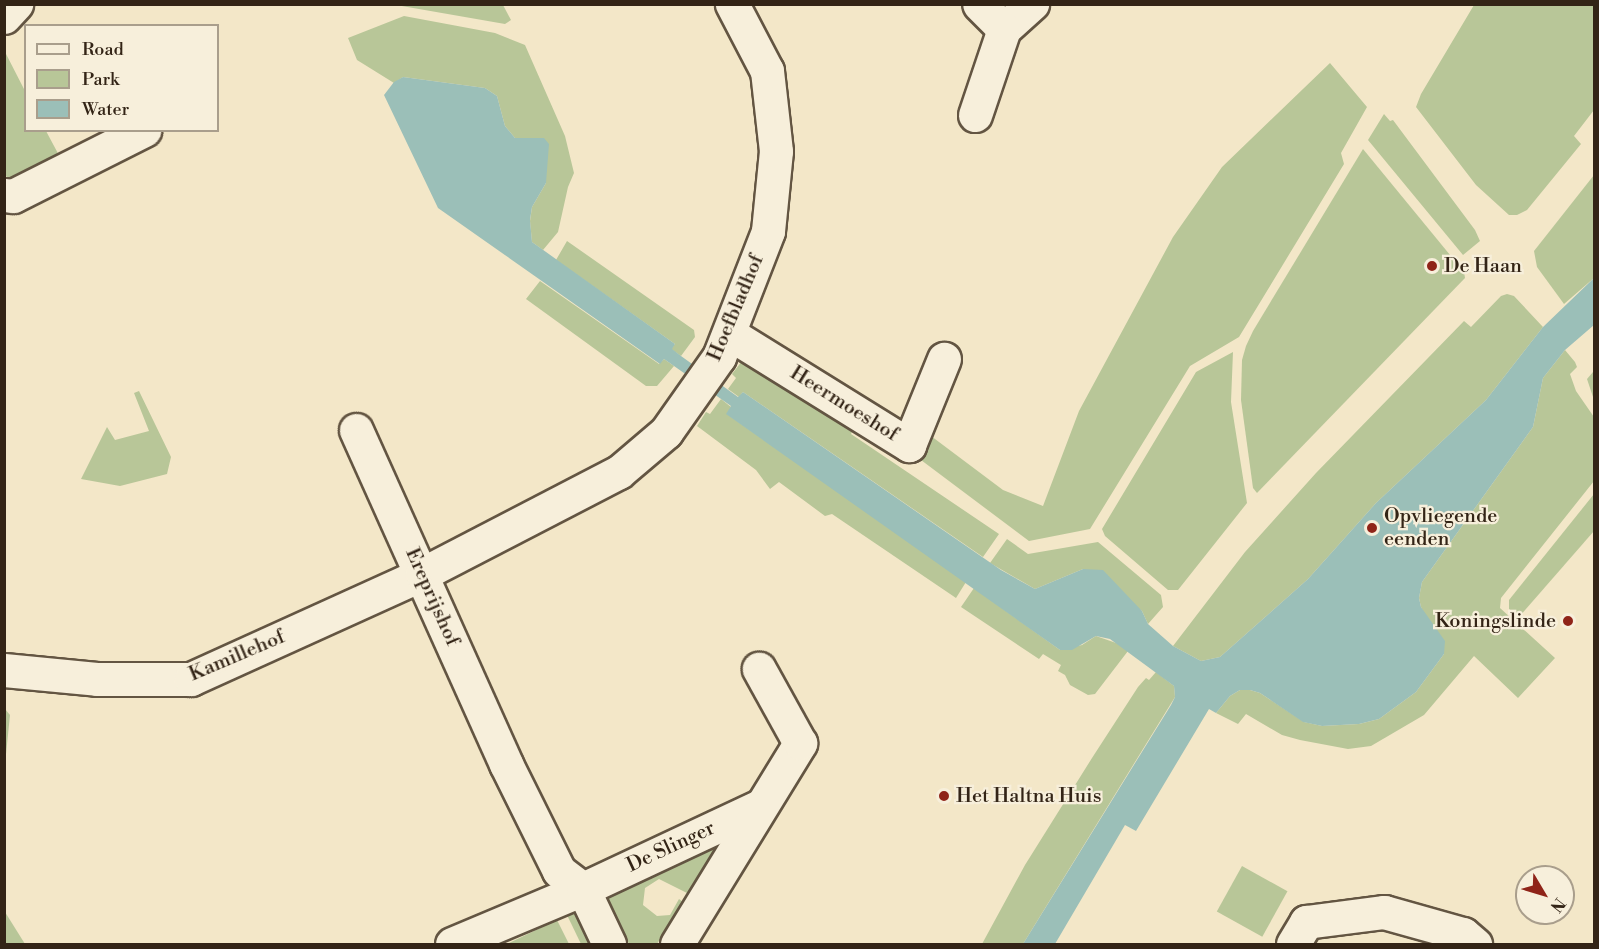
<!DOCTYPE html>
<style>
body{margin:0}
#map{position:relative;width:1599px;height:949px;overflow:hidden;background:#f3e7c8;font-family:"Libre Bodoni",serif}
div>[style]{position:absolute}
.green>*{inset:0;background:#b8c698;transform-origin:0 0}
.water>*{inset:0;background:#9bbfb8}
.roads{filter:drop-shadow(2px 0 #635542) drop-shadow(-2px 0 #635542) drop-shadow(0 2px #635542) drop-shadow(0 -2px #635542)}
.minor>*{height:33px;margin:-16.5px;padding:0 16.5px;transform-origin:16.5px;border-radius:16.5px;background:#f7efdb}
.dots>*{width:16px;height:16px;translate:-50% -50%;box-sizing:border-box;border:3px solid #f7efdb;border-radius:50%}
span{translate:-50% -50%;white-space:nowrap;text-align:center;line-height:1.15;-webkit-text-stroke:4.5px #f7efdb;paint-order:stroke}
.poi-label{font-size:20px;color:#332416}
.left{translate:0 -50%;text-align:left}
.right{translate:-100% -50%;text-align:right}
.street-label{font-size:20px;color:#332416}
.frame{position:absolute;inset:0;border:6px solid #332416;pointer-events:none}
.legend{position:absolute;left:24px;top:24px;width:195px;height:108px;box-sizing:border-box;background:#f7efdb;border:2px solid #a99e8c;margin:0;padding:8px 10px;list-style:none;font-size:18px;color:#332416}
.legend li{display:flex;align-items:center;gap:12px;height:30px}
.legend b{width:30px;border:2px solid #a99e8c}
.north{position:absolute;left:1515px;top:865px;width:60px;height:60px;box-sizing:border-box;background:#f7efdb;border:2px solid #a99e8c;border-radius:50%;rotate:128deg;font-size:16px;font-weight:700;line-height:24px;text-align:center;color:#332416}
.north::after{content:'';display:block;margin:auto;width:21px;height:27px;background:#8f2418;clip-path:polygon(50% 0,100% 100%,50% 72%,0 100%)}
</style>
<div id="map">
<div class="green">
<div style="clip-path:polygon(396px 5px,503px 5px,511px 20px,505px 24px)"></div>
<div style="clip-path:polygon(1474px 5px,1594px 5px,1594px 110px,1574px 136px,1581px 144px,1527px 210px,1517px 215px,1509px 215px,1476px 185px,1416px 107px,1421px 94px)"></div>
<div style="clip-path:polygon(404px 16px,495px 33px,525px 45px,565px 136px,574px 173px,568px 187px,558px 232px,543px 250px,532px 242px,530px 221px,532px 207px,546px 183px,537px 139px,515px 138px,505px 126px,497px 96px,485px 88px,403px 77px,394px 83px,357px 60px,348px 38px)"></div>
<div style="clip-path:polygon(4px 50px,25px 91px,26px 130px,46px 131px,61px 159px,11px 181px,4px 174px)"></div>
<div style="clip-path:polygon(1330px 63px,1367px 107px,1341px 153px,1344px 164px,1239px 337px,1190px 366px,1090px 529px,1029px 541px,917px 457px,927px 433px,1003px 490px,1043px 506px,1079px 411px,1173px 237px,1222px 167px)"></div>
<div style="clip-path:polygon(1384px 114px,1390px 121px,1393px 120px,1475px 230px,1480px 241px,1463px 255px,1368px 140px)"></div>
<div style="clip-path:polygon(1363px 149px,1464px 272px,1465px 278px,1257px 493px,1253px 488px,1241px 400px,1242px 360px,1246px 346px,1253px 331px)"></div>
<div style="clip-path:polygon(1594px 175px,1594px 278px,1564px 304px,1537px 267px,1534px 251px)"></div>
<div style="clip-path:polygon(567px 241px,694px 330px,695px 337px,681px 356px,671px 349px,675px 344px,556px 260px)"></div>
<div style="clip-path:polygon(540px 281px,659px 364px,664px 359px,674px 366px,657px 386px,646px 386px,526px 299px)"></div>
<div style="clip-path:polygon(1507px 294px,1514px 296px,1543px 327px,1486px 400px,1376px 503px,1308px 579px,1220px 657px,1201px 661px,1173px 646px,1245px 552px,1316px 473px,1464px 321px,1471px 327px,1501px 296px)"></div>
<div style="clip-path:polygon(1565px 350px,1575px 362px,1577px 367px,1570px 374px,1576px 391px,1594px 417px,1594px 481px,1501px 598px,1500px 608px,1555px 658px,1518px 698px,1474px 656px,1424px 715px,1371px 746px,1348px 749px,1300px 740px,1282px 735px,1246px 714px,1238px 724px,1216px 713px,1230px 696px,1240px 690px,1250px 690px,1260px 693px,1304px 722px,1322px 726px,1359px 724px,1379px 719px,1416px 692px,1444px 654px,1421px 607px,1419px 598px,1422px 582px,1533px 427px,1543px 378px)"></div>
<div style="clip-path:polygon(1233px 352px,1231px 402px,1247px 503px,1178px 590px,1168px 590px,1105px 536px,1102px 529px,1196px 372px)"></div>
<div style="clip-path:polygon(742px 361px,761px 366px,854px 428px,851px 434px,999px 534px,983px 557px,743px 392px,739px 397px,728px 389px,736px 378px,732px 374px)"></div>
<div style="clip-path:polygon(1593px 372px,1594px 373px,1594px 400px,1587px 379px)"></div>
<div style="clip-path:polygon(139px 391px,171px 457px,167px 474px,120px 486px,81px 479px,107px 427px,115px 440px,149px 431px,134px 393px)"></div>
<div style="clip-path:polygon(721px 399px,731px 407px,727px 414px,966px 582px,956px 598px,832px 514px,825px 516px,779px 482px,770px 489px,756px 470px,697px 426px,706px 412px,710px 414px)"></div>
<div style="clip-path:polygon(1594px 494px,1594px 531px,1519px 617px,1509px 609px,1509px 600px)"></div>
<div style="clip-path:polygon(1007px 539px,1028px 554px,1098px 542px,1161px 595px,1163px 607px,1148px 624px,1142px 611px,1083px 569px,1035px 589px,990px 563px)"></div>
<div style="clip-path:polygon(974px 588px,1060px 650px,1082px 645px,1096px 636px,1119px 644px,1128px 651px,1095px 694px,1088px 695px,1070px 685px,1065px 675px,1058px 671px,1061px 665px,1043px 654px,1039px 659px,961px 607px)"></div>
<div style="clip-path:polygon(1156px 672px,1174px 686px,1175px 697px,1023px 944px,982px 944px,1025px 865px,1092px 758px,1138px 687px,1146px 678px,1149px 680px)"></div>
<div style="clip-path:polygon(5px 709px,10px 715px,5px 764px,4px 709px)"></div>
<div style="clip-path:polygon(719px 842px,689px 894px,659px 879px,645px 888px,643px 905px,657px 916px,670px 915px,679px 899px,683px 902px,657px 944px,629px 944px,608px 900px,610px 889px)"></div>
<div style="left:1242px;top:866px;width:52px;height:52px;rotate:29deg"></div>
<div style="clip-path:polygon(4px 912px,5px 912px,25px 944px,5px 944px)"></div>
<div style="clip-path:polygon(578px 913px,599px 944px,581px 944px,567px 915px)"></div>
<div style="clip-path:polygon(557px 920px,569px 944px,507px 944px)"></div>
</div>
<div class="water">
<div style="clip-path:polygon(403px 77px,485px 88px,497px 96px,505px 126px,515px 138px,544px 138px,549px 144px,546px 183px,532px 207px,530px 220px,532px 242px,675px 344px,672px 349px,681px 356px,738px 397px,743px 392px,1001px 570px,1035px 589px,1083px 569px,1103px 570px,1142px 611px,1148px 624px,1173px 646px,1201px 661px,1220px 657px,1308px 579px,1376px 503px,1486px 400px,1543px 327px,1594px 278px,1594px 325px,1565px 350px,1543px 378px,1533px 427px,1422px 582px,1419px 598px,1421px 607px,1445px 641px,1444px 654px,1416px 692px,1379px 719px,1359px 724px,1322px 726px,1303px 722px,1260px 693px,1250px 690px,1240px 690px,1230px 696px,1216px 713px,1209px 709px,1136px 831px,1125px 825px,1055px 944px,1023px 944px,1171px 705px,1175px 697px,1174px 686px,1110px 639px,1096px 636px,1072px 650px,1060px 650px,726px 414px,731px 406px,674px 366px,664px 359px,660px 364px,438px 208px,384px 95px,394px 82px)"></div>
</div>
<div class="roads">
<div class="minor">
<div style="left:4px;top:17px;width:18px;rotate:-47deg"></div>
<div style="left:1004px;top:29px;width:38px;rotate:-42deg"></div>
<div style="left:975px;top:115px;width:91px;rotate:-71.4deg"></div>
<div style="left:1004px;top:29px;width:35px;rotate:-135deg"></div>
<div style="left:4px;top:195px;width:9px;rotate:6deg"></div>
<div style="left:13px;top:196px;width:147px;rotate:-26.7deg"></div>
<div style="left:730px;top:334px;width:211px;rotate:31.8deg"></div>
<div style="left:909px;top:445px;width:93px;rotate:-67.9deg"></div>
<div style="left:356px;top:430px;width:366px;rotate:65.8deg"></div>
<div style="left:506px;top:764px;width:119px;rotate:63.6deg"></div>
<div style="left:559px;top:871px;width:30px;rotate:37deg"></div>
<div style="left:583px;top:889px;width:61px;rotate:64.7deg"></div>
<div style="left:4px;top:670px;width:93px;rotate:5.5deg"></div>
<div style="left:97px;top:679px;width:94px"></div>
<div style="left:191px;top:679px;width:254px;rotate:-24.4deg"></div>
<div style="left:422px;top:574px;width:222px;rotate:-27.4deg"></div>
<div style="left:619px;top:472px;width:62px;rotate:-40.4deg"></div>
<div style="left:666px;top:432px;width:92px;rotate:-54.8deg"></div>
<div style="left:719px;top:357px;width:135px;rotate:-68.7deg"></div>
<div style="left:768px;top:231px;width:80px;rotate:-84.3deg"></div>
<div style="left:776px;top:151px;width:81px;rotate:-96.4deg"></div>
<div style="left:767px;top:71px;width:76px;rotate:-117.6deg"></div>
<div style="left:452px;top:944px;width:142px;rotate:-22.8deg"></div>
<div style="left:583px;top:889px;width:195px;rotate:-25.1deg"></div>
<div style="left:677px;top:944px;width:236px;rotate:-58.5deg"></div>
<div style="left:800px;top:743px;width:85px;rotate:-119deg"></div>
<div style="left:1293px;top:944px;width:26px;rotate:-59deg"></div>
<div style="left:1306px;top:922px;width:79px;rotate:-7.3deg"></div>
<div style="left:1384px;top:912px;width:82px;rotate:15.6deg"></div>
<div style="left:1463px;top:934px;width:16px;rotate:40deg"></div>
</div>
</div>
<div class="dots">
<div style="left:1432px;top:266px;background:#8f2418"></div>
<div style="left:1372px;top:528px;background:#8f2418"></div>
<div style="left:1568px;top:621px;background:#8f2418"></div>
<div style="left:944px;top:796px;background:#8f2418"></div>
</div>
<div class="poi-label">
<span class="left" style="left:1444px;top:266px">De Haan</span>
<span class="left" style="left:1384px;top:528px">Opvliegende<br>eenden</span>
<span class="right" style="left:1556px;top:621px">Koningslinde</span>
<span class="left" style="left:956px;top:796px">Het Haltna Huis</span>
</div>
<div class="street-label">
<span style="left:736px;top:308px;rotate:-67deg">Hoefbladhof</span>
<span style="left:844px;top:404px;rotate:32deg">Heermoeshof</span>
<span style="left:432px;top:597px;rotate:66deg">Ereprijshof</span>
<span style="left:237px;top:656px;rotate:-23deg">Kamillehof</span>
<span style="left:671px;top:847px;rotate:-25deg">De Slinger</span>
</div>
<div class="frame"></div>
<ul class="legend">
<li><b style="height:8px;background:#f7efdb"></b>Road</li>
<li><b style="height:16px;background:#b8c698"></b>Park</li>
<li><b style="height:16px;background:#9bbfb8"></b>Water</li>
</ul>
<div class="north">N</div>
</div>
